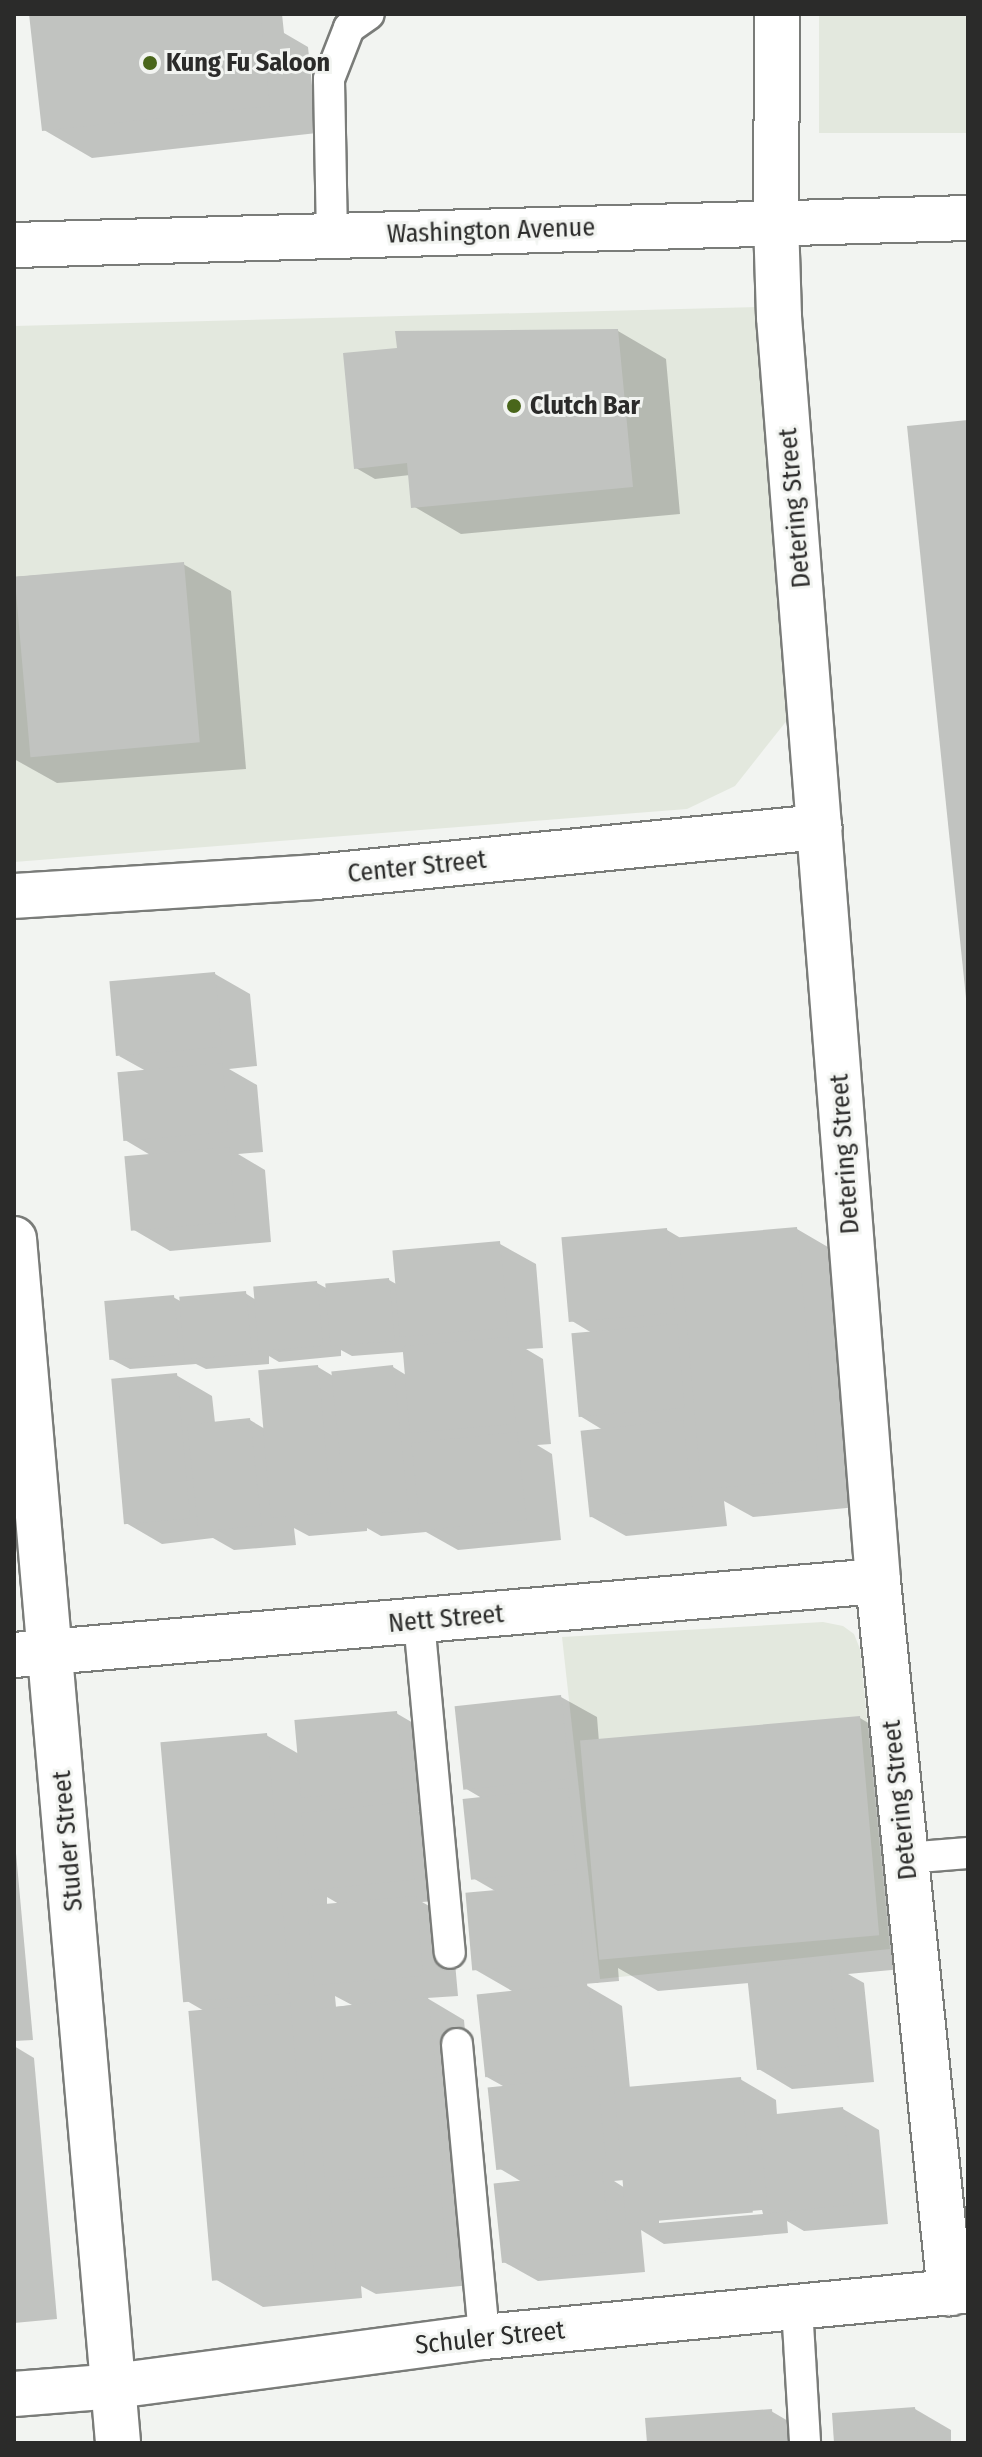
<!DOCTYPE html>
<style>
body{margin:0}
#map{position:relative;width:982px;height:2457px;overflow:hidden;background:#f2f4f1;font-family:"Fira Sans Condensed",sans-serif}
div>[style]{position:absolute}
.built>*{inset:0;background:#e3e8de;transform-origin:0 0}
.shadow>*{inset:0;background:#0003}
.building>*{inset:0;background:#c1c3c0;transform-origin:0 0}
.roads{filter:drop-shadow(2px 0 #7a7c79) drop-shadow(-2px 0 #7a7c79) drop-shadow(0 2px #7a7c79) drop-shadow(0 -2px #7a7c79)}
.lane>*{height:30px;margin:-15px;padding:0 15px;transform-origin:15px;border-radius:15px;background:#fff}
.street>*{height:44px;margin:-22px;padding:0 22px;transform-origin:22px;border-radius:22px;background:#fff}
.secondary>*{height:44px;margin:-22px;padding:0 22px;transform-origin:22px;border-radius:22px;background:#fff}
.dots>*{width:22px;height:22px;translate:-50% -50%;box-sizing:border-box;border:4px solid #f2f4f1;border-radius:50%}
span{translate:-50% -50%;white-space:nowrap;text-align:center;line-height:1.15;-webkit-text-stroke:6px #f2f4f1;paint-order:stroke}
.poi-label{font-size:26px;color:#2b2b2a;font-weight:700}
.left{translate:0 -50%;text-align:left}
.street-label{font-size:26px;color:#2b2b2a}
.frame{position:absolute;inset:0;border:16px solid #2b2b2a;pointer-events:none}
</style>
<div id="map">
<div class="built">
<div style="left:819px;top:14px;width:149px;height:119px"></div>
<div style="clip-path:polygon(758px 307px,793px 692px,788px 719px,735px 786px,687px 809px,14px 862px,14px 326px)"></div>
<div style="clip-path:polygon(823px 1622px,843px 1626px,854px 1634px,860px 1649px,890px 1949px,600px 1979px,562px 1637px)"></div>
</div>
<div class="shadow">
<div style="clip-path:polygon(31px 14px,282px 14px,284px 33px,308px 47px,317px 133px,92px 158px,44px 130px)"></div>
<div style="clip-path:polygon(618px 331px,666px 359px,680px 514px,461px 534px,413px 506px,410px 475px,375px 479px,356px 468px)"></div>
<div style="clip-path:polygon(183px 564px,231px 591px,246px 769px,57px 783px,14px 759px,14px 577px)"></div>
<div style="clip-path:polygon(215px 974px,250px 994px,257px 1066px,229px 1069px,257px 1085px,263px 1152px,238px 1154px,265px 1170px,271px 1242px,170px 1251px,134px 1230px,152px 1156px,125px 1140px,146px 1071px,119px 1056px)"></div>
<div style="clip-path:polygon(797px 1229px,845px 1257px,867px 1506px,753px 1517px,724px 1501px,727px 1526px,626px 1536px,590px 1516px,603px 1430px,580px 1416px,592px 1333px,572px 1321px,667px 1230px,684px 1240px)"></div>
<div style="clip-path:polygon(500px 1244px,536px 1264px,543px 1348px,526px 1349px,543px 1359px,551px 1444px,537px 1445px,552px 1454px,561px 1540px,458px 1550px,426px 1532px,381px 1536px,367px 1528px,367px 1531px,309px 1536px,294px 1528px,296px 1545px,234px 1550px,213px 1538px,162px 1544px,126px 1523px,176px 1375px,212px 1396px,215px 1423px,250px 1420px,265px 1429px,318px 1367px,333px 1376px,393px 1367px,406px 1375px,404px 1352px,352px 1356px,341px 1350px,341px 1356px,279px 1362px,269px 1356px,269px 1364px,206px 1369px,196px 1364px,130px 1369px,111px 1359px,173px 1297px,182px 1302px,245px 1293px,256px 1300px,317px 1283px,328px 1289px,389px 1280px,398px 1285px)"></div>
<div style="clip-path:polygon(evenodd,561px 1697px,597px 1717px,599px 1742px,860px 1718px,915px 1751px,935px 1966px,848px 1974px,864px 1983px,874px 2082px,792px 2089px,757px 2068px,749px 1983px,658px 1991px,618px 1968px,619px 1981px,584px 1984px,622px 2006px,630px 2089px,740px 2079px,776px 2100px,777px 2115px,843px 2109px,879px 2130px,888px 2224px,804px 2231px,787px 2221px,788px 2233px,664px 2244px,641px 2230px,645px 2272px,538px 2281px,502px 2261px,522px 2182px,497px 2167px,503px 2086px,485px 2076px,512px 1991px,474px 1969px,497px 1892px,471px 1877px,480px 1797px,463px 1787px,561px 1697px,624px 2180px,625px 2188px,614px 2181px,624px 2180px,561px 1697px,762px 2210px,763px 2214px,659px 2223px,659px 2219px,762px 2210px)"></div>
<div style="clip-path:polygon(evenodd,396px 1713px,432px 1734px,439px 1809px,418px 1811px,442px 1825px,449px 1900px,422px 1902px,451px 1918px,458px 1996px,427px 1998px,464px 2020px,471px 2098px,446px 2100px,471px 2115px,478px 2192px,453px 2194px,475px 2207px,482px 2284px,376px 2294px,361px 2286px,362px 2298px,263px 2307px,215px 2279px,206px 2012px,187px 2001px,266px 1735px,299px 1754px,396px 1713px,327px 1897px,339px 1904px,327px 1906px,327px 1897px,396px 1713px,335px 1996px,352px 2005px,336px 2007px,335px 1996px)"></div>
<div style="clip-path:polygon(14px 1831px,33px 2040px,14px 2041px)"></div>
<div style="clip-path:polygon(14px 2046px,34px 2058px,57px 2319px,14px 2323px)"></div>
<div style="clip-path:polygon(915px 2409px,951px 2430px,951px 2443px,836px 2443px)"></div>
<div style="clip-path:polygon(771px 2411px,807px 2432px,808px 2443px,649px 2443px)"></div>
</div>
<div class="building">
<div style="clip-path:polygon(29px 14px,238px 14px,239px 21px,261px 18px,270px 106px,42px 131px)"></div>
<div style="clip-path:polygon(618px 329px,633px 487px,411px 508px,407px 463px,354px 469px,343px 353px,397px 348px,395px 331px)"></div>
<div style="clip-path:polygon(968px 420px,968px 997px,966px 998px,907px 426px)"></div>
<div style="left:184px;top:562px;width:181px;height:170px;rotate:85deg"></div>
<div style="left:215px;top:972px;width:75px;height:106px;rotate:85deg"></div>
<div style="left:222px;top:1063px;width:69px;height:105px;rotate:85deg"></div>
<div style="left:229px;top:1147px;width:75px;height:105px;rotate:85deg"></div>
<div style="left:797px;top:1227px;width:253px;height:118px;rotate:85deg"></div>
<div style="left:667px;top:1228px;width:85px;height:106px;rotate:85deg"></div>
<div style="left:500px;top:1241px;width:87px;height:108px;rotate:85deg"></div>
<div style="left:389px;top:1278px;width:63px;height:64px;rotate:85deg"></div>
<div style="left:317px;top:1281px;width:65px;height:64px;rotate:85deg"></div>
<div style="left:246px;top:1291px;width:63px;height:67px;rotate:85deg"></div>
<div style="left:174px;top:1295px;width:59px;height:70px;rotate:85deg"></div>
<div style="left:677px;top:1324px;width:84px;height:106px;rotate:85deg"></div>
<div style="left:508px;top:1337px;width:87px;height:106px;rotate:85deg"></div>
<div style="left:318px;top:1365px;width:148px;height:60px;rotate:85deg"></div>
<div style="left:393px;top:1365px;width:146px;height:62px;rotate:84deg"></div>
<div style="left:177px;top:1373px;width:146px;height:66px;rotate:85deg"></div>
<div style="left:250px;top:1418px;width:108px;height:63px;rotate:84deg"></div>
<div style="left:683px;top:1420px;width:87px;height:103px;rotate:84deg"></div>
<div style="left:517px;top:1432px;width:88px;height:106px;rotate:84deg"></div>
<div style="left:561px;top:1695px;width:84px;height:107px;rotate:84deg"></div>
<div style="left:397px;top:1711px;width:78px;height:103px;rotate:85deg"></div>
<div style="left:860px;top:1716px;width:220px;height:281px;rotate:85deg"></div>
<div style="left:267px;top:1733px;width:261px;height:107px;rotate:85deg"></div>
<div style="left:568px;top:1788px;width:81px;height:106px;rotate:84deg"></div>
<div style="left:406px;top:1802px;width:78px;height:105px;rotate:84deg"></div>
<div style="left:577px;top:1883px;width:78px;height:112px;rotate:85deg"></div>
<div style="left:416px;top:1896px;width:80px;height:109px;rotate:85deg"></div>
<div style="left:829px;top:1961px;width:101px;height:83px;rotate:84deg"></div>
<div style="left:587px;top:1983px;width:83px;height:111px;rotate:84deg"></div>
<div style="left:428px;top:1997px;width:81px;height:112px;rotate:84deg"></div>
<div style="left:290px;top:2002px;width:271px;height:102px;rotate:85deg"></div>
<div style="left:597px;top:2076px;width:83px;height:110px;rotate:84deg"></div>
<div style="left:741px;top:2077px;width:136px;height:127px;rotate:85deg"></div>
<div style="left:436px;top:2092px;width:80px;height:118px;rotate:85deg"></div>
<div style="left:843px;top:2107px;width:98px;height:85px;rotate:84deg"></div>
<div style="left:602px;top:2172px;width:80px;height:109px;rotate:84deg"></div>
<div style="left:440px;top:2184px;width:80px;height:111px;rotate:85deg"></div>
<div style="clip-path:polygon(915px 2407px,918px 2443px,834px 2443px,832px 2413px)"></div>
<div style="clip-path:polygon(772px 2409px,774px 2443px,647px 2443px,645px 2418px)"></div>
</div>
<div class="roads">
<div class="lane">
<div style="left:332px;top:237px;width:158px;rotate:-91.1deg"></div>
<div style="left:329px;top:79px;width:55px;rotate:-68.6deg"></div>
<div style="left:349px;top:28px;width:24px;rotate:-35deg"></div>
<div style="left:419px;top:1621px;width:333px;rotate:84.7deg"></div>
<div style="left:906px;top:1858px;width:62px;rotate:-4.6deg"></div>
<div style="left:457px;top:2044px;width:294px;rotate:84.7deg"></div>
<div style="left:797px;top:2307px;width:136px;rotate:86.6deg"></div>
</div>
<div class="street">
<div style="left:776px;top:221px;width:96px;rotate:88.2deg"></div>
<div style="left:779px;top:317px;width:1268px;rotate:85.52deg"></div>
<div style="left:878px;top:1581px;width:716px;rotate:84.23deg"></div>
<div style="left:14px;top:896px;width:303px;rotate:-3.6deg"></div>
<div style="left:316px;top:877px;width:506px;rotate:-5.67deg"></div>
<div style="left:14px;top:1239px;width:1208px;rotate:85.06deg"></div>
<div style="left:14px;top:1655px;width:867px;rotate:-4.9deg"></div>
<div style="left:14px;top:2394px;width:101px;rotate:-4.5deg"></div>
<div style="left:115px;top:2386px;width:372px;rotate:-7.6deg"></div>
<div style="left:484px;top:2337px;width:486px;rotate:-5.5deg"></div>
</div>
<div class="secondary">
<div style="left:776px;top:221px;width:207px;rotate:-89.7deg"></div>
<div style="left:14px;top:245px;width:954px;rotate:-1.62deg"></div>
</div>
</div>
<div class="dots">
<div style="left:150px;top:63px;background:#49661a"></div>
<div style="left:514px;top:406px;background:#49661a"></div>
</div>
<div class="poi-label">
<span class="left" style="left:166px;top:63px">Kung Fu Saloon</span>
<span class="left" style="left:530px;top:406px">Clutch Bar</span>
</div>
<div class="street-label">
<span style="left:491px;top:231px;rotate:-2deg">Washington Avenue</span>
<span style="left:795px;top:508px;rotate:-95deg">Detering Street</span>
<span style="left:417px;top:867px;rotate:-6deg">Center Street</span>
<span style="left:845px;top:1154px;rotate:-94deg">Detering Street</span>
<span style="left:446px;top:1619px;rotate:-5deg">Nett Street</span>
<span style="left:900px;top:1800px;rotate:-96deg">Detering Street</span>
<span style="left:68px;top:1841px;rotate:-95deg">Studer Street</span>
<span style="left:490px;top:2338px;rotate:-6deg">Schuler Street</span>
</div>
<div class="frame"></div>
</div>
